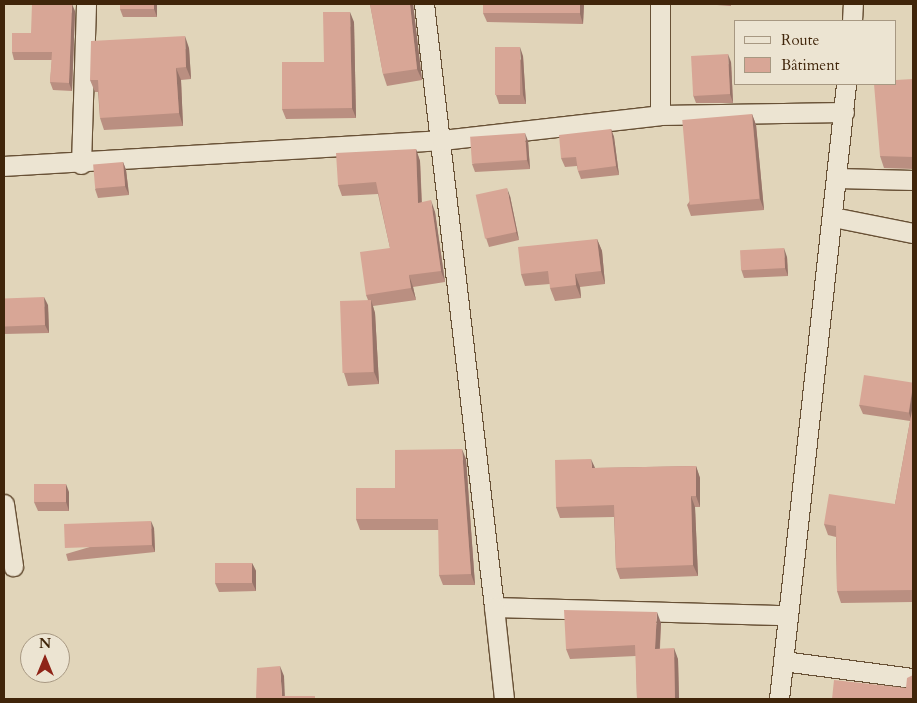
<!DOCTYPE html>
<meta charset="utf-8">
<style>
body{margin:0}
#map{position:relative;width:917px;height:703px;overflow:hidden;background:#e1d5ba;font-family:Cardo,serif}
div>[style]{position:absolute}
.roads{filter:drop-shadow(1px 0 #685136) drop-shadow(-1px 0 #685136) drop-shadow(0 1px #685136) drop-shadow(0 -1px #685136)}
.street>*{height:19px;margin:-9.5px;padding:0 9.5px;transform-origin:9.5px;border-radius:9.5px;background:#ece4d2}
.wall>*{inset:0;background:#ba8f81}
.shaded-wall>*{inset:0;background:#977469}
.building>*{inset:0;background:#d8a696;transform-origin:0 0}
span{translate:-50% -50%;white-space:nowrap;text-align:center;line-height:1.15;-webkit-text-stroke:4.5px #ece4d2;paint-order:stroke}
.frame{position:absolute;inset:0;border:5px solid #40250a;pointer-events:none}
.legend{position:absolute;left:734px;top:20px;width:162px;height:65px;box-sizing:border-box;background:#ece4d2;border:1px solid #a79882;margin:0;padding:6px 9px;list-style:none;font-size:15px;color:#40250a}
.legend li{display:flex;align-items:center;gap:10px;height:25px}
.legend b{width:25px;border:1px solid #a79882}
.north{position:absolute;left:20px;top:633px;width:50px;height:50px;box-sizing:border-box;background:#ece4d2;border:1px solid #a79882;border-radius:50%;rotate:0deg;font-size:14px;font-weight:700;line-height:20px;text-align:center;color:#40250a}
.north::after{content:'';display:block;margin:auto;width:18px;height:22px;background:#8f2418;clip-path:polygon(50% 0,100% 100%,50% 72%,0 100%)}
</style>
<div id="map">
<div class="roads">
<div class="street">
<div style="left:424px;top:4px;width:607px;rotate:83.38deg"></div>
<div style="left:494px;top:607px;width:292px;rotate:1.6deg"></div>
<div style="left:852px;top:21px;width:17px;rotate:-87deg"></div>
<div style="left:660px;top:115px;width:111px;rotate:-90deg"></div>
<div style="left:81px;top:164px;width:160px;rotate:-88.2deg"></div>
<div style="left:4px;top:166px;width:439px;rotate:-3.4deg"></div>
<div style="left:442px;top:140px;width:219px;rotate:-6.5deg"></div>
<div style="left:660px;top:115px;width:184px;rotate:-0.9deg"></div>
<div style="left:837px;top:178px;width:76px;rotate:1.5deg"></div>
<div style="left:833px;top:217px;width:82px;rotate:11.3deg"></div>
<div style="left:4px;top:504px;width:63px;rotate:81.7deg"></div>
<div style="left:494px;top:607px;width:93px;rotate:83.8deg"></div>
<div style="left:783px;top:661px;width:131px;rotate:7.5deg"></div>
<div style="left:779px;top:699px;width:619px;rotate:-83.78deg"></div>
</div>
</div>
<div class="wall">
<div style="clip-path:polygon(157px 4px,157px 17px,123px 17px,120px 9px)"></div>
<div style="clip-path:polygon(370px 4px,413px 4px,422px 80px,387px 86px,383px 74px)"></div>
<div style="clip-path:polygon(483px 4px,584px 4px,583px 24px,487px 22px,483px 13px)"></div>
<div style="clip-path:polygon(703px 4px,731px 4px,731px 6px)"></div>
<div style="clip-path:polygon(75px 11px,72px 91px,53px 90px,50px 82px,52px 60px,14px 60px,12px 52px,31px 33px)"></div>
<div style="clip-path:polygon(354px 22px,356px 118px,286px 119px,282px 109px,324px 62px)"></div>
<div style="clip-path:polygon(189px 48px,191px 79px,181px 80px,183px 126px,104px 130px,100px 118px,98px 92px,95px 92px,90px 80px)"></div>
<div style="clip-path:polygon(523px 56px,526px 104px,499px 104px,496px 95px)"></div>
<div style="clip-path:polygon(731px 62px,733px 103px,696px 103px,693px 95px)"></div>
<div style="clip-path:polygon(913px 79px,913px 169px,884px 168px,880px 156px)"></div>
<div style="clip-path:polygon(752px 114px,756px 125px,764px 210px,691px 216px,687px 205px)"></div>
<div style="clip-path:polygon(611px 129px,614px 137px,619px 175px,581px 179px,578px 171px,577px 166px,565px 167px,561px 158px)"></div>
<div style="clip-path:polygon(528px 141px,530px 169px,475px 172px,472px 164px)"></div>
<div style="clip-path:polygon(416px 149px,420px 161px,422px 202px,435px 212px,445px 282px,413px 287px,416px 300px,373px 306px,375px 313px,379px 384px,348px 386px,344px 373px,368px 300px,366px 295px,390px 248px,378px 194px,342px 196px,338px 185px)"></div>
<div style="clip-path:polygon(123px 162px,126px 170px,129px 195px,98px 198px,95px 189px)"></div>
<div style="clip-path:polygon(510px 196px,519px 240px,489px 247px,486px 238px)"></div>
<div style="clip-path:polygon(597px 239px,602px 251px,605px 284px,580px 287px,581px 298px,555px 301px,550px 288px,550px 284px,525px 286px,521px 274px)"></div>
<div style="clip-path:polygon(787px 257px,788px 276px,744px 278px,741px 269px)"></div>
<div style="clip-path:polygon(48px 305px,49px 333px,4px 334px,4px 326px)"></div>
<div style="clip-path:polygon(913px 383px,913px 602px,841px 603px,837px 591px,836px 537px,828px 535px,824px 524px,895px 504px,910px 421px,863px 414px,859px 405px)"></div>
<div style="clip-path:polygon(466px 459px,475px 585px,443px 585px,439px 575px,439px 530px,360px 530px,356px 519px,395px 488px)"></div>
<div style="clip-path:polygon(696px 466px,700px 478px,700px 507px,695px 507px,698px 576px,620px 579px,616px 568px,614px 517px,560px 518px,556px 507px,595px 468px)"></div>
<div style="clip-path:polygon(69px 492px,69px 511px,38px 511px,34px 502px)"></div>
<div style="clip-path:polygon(154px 528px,155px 552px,68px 561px,66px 554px)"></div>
<div style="clip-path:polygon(252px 563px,256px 571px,256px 591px,219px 592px,215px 583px)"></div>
<div style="clip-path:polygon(661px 623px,660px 649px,678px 659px,679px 699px,637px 699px,636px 656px,570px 659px,566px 649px)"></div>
</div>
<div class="shaded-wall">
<div style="clip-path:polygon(72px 4px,75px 11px,72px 91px,69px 83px)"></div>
<div style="clip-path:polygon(154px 4px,157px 4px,157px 17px,154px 9px)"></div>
<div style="clip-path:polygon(410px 4px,413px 4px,422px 80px,417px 69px)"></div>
<div style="clip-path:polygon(580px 4px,584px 4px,583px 24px,580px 14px)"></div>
<div style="clip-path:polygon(350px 12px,354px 22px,356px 118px,352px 108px)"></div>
<div style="clip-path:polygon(185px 36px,189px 48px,191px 79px,186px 67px)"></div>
<div style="clip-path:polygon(520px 47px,523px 56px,526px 104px,523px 95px)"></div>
<div style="clip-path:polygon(728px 54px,731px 62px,733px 103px,730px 94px)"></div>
<div style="clip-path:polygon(176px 68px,181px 80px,183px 126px,179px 113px)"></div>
<div style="clip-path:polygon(752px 114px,756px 125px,764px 210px,760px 199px)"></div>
<div style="clip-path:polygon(611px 129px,614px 137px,619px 175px,616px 166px)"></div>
<div style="clip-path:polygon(525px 133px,528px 141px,530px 169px,527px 160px)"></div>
<div style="clip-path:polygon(416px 149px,420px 161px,422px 215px,418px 203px)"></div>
<div style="clip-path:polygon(123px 162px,126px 170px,129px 195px,125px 186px)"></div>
<div style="clip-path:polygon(507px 188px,510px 196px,519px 240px,516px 232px)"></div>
<div style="clip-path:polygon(431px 200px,435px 212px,445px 282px,441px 271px)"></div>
<div style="clip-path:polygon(597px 239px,602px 251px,605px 284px,601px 271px)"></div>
<div style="clip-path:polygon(784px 248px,787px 257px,788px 276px,785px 268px)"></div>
<div style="clip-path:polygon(575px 274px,580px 287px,581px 298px,576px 285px)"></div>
<div style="clip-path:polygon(409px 275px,413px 287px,416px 300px,411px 288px)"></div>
<div style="clip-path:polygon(44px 297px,48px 305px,49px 333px,45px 325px)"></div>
<div style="clip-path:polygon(371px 300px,375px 313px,379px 384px,374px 372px)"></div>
<div style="clip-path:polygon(913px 385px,913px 412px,912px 422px,909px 413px)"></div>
<div style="clip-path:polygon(462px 449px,466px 459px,475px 585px,471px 574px)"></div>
<div style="clip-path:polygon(591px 459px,596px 470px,592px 468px)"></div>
<div style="clip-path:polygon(696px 466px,700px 478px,700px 507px,696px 496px)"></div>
<div style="clip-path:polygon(66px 484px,69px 492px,69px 511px,66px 502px)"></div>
<div style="clip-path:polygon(691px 496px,695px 507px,698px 576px,693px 565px)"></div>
<div style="clip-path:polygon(151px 521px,154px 528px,155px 552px,152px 545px)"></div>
<div style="clip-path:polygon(912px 532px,913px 537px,913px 592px,913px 590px)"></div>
<div style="clip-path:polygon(252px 563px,256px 571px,256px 591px,252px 582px)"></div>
<div style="clip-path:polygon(657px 612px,661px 623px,659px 659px,655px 649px)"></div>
<div style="clip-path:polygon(674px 648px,678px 659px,679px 699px,675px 699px)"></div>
<div style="clip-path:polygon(280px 666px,284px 676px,285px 699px,282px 696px)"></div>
</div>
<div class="building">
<div style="clip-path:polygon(32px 4px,72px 4px,69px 83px,50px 82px,52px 52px,12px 52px,12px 33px,31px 33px)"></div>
<div style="left:120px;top:4px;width:34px;height:5px"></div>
<div style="clip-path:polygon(370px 4px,410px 4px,417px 69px,383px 74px)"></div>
<div style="left:483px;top:4px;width:97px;height:9px"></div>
<div style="clip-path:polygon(323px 12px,350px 12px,352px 108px,282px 109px,282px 62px,324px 62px)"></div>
<div style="clip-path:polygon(185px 36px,186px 67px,176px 68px,179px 113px,100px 118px,98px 80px,90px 80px,91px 41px)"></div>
<div style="left:495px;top:47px;width:25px;height:48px"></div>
<div style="left:728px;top:54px;width:40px;height:37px;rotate:87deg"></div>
<div style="clip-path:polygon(913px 79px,913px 157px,880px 156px,874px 84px,896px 84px,896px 80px)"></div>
<div style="left:752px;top:114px;width:85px;height:70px;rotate:85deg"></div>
<div style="clip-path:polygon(611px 129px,616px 166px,578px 171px,576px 157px,561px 158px,559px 135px)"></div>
<div style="left:525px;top:133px;width:27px;height:55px;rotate:86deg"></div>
<div style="clip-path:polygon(416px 149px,418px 203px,431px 200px,441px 271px,409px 275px,411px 288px,366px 295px,360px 252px,390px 248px,376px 182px,338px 185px,336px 153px)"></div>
<div style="left:123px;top:162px;width:24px;height:30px;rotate:85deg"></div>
<div style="left:507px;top:188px;width:45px;height:32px;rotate:78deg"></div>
<div style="clip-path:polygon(597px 239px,601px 271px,575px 274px,576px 285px,550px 288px,548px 271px,521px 274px,518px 247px)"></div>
<div style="left:784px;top:248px;width:20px;height:44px;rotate:87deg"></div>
<div style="left:44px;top:297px;width:28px;height:40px;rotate:88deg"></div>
<div style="left:371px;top:300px;width:72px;height:31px;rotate:88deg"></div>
<div style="left:864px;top:375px;width:50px;height:30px;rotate:9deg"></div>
<div style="clip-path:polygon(913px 405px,913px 533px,912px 532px,913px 590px,837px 591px,836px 526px,824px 524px,829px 494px,895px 504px)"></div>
<div style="clip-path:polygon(462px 449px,471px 574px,439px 575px,438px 519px,356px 519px,356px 488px,395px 488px,395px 450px)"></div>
<div style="clip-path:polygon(591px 459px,592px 468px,696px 466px,696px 496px,691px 496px,693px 565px,616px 568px,614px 505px,556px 507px,555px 460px)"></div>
<div style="left:34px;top:484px;width:32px;height:18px"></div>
<div style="left:151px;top:521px;width:24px;height:87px;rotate:88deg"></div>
<div style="left:215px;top:563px;width:37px;height:20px"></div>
<div style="clip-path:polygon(564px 610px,657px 612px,655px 649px,674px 648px,675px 699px,637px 699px,635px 645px,566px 649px)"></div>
<div style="clip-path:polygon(280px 666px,282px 696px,315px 696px,315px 699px,256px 699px,257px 668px)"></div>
<div style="clip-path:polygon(913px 675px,913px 699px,832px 699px,834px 680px,906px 688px,907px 678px)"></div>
</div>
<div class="frame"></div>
<ul class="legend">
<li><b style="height:6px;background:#ece4d2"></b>Route</li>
<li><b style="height:14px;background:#d8a696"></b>Bâtiment</li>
</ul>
<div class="north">N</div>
</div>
